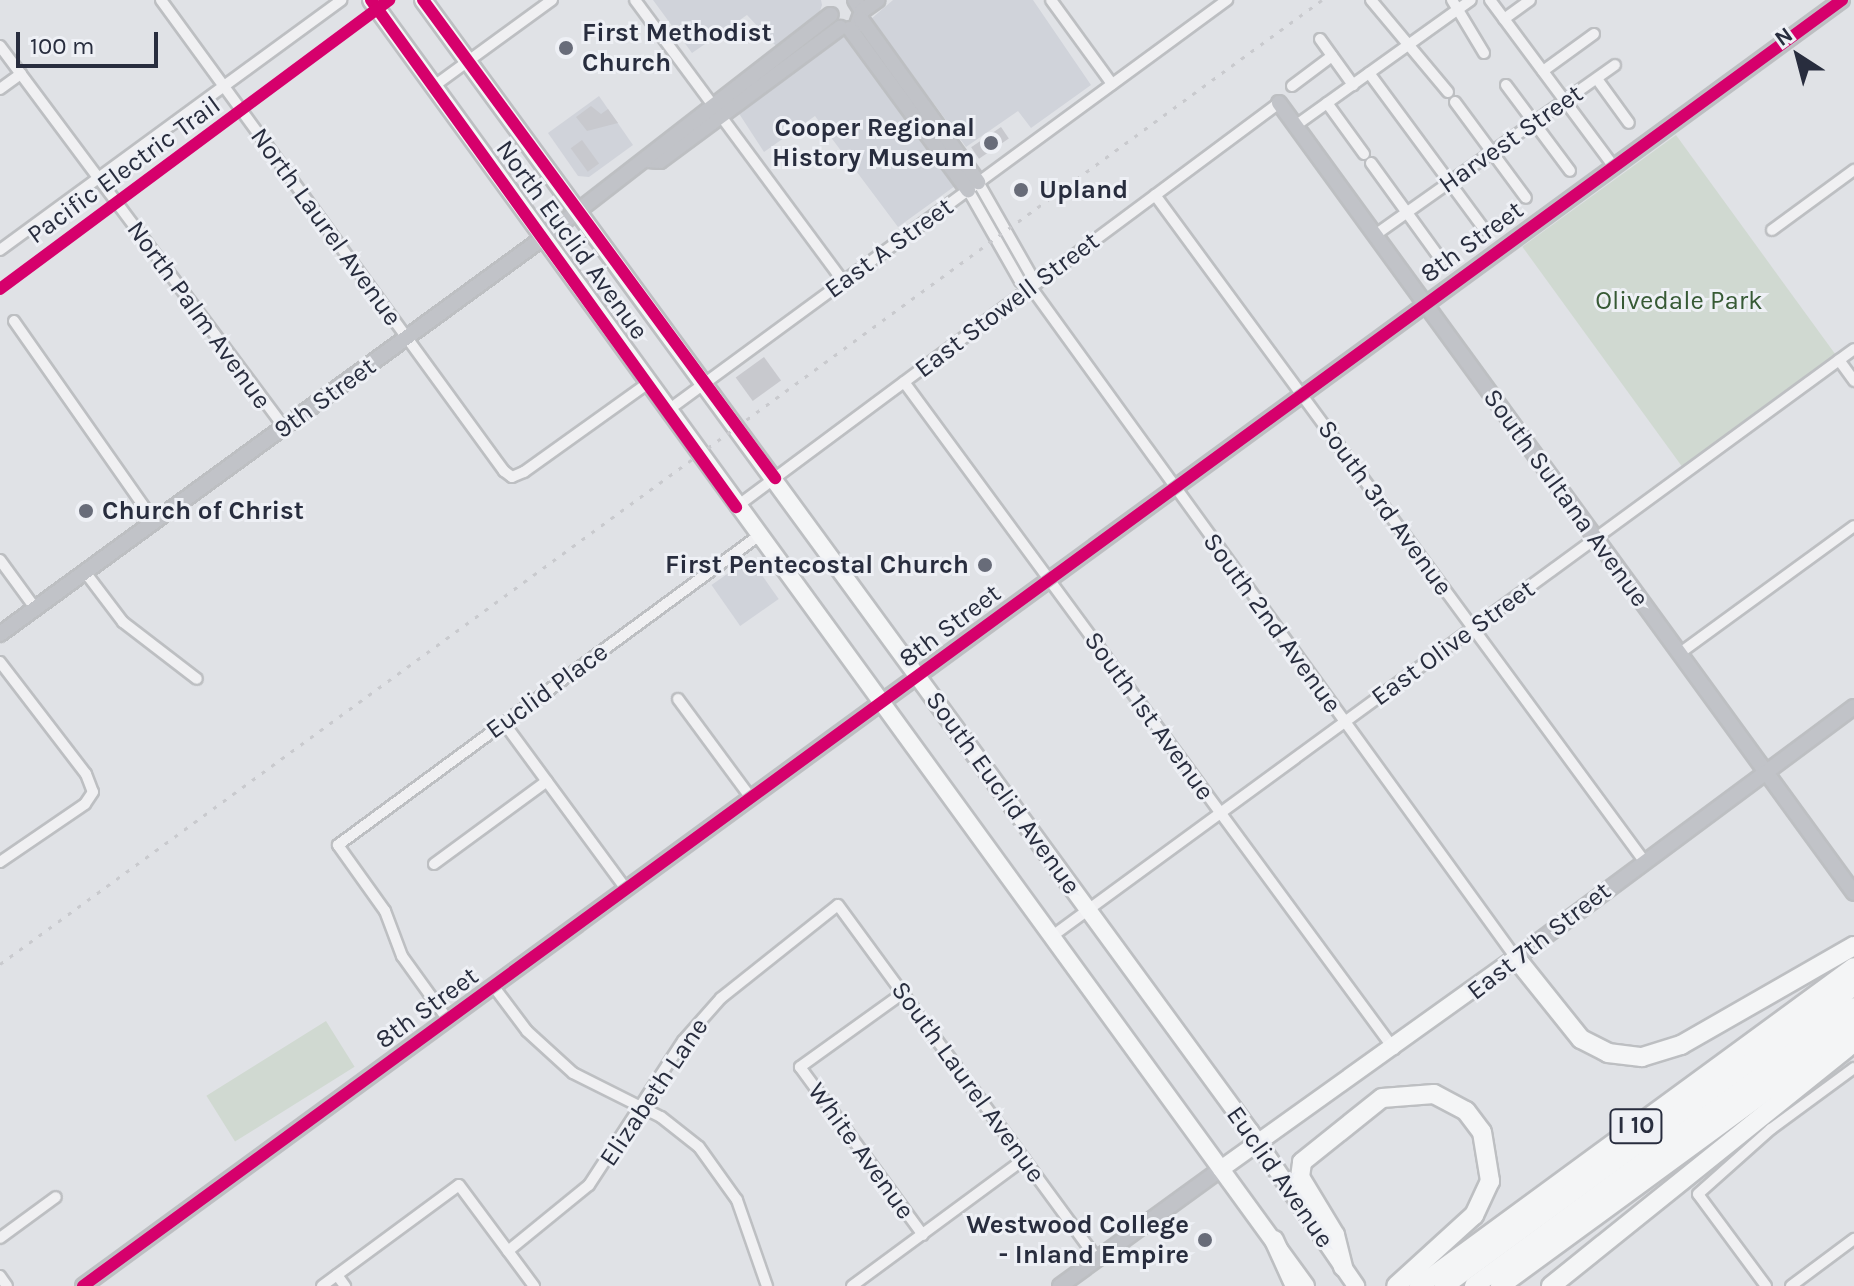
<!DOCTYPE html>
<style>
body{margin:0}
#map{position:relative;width:1854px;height:1286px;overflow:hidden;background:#e0e2e6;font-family:Karla,sans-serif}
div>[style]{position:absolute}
.built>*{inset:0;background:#d0d3da;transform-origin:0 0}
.green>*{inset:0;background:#d0d9d1;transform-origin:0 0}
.building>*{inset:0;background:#c8c9ce;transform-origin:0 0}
.roads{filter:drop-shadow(2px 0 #bdbfc2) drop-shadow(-2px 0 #bdbfc2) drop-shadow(0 2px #bdbfc2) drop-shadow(0 -2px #bdbfc2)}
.street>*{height:10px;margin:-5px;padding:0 5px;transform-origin:5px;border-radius:5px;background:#f0f0f2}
.secondary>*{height:14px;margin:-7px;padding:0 7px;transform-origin:7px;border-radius:7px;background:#c1c3c8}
.primary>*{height:16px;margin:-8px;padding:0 8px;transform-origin:8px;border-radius:8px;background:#f4f5f6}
.highway>*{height:18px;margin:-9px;padding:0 9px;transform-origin:9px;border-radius:9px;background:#f4f5f6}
.rail>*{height:3px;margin-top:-1.5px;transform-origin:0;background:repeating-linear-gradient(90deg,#c9cace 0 4px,transparent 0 12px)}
.cycleway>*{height:12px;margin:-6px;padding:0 6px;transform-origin:6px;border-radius:6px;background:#d6006c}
.dots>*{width:22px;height:22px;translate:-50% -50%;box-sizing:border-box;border:4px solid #eef0f5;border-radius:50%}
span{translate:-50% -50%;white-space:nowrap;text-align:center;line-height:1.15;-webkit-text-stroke:6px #eef0f5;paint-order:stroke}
.shield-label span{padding:2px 6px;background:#eef0f5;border:2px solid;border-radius:6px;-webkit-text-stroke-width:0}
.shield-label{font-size:24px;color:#282d3e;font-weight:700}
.poi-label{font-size:26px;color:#282d3e;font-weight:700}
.left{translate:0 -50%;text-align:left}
.right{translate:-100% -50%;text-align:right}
.street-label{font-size:26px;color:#282d3e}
.park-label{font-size:26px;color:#375a35}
.north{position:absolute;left:1758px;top:16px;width:80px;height:80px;-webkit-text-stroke:6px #eef0f5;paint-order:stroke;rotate:324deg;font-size:22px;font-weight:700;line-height:32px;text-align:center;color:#282d3e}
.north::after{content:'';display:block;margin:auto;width:28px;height:36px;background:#282d3e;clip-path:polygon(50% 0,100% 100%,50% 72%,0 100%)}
.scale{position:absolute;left:16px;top:32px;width:142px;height:36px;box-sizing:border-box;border:4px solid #282d3e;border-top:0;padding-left:10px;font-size:24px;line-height:28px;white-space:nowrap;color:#282d3e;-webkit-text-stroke:6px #eef0f5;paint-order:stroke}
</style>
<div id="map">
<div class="built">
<div style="clip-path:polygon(653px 0,821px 0,822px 5px,818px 17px,777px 47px,747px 15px,692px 53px)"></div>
<div style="clip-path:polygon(893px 0,1033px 0,1091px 85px,1031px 128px,1018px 111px,966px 147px,871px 19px)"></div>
<div style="clip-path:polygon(843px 35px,955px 186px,898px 227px,815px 116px,764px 152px,738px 112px)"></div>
<div style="clip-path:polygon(599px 96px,633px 145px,589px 177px,578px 176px,548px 133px)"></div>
<div style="left:750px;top:558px;width:50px;height:47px;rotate:55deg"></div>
</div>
<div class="green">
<div style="left:1676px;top:135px;width:272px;height:190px;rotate:54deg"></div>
<div style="left:326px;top:1021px;width:54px;height:141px;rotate:58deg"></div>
</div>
<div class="building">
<div style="clip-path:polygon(591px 106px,601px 114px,608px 109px,618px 123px,587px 131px,576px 117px)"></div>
<div style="left:1001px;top:127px;width:14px;height:36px;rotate:56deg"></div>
<div style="left:582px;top:140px;width:29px;height:14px;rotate:54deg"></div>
<div style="left:764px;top:357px;width:29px;height:35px;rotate:54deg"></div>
</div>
<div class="roads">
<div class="street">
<div style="left:161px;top:0;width:583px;rotate:53.94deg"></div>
<div style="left:504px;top:471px;width:10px;rotate:37deg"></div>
<div style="left:512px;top:477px;width:13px;rotate:-23deg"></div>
<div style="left:524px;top:472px;width:151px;rotate:-35.6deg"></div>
<div style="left:635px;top:0;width:350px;rotate:53.5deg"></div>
<div style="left:1051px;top:0;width:104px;rotate:54deg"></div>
<div style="left:1371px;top:0;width:120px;rotate:50.1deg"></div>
<div style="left:1452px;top:0;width:62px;rotate:58.9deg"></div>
<div style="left:1490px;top:0;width:208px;rotate:53.4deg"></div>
<div style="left:1504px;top:19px;width:32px;rotate:-36deg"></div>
<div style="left:1320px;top:39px;width:57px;rotate:54.3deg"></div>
<div style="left:0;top:46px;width:477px;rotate:53.3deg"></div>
<div style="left:1543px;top:71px;width:63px;rotate:-36deg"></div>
<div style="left:1369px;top:73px;width:194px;rotate:53.6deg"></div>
<div style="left:1597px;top:79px;width:54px;rotate:54deg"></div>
<div style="left:1506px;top:85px;width:107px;rotate:53.3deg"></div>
<div style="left:434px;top:86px;width:146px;rotate:-36.1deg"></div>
<div style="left:1292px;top:86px;width:50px;rotate:-36.9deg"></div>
<div style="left:0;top:89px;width:26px;rotate:-36deg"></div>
<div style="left:1455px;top:102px;width:119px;rotate:53.5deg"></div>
<div style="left:1327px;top:103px;width:63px;rotate:54deg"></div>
<div style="left:1295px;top:126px;width:216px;rotate:-35.6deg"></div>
<div style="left:1371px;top:163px;width:121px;rotate:54.1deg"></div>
<div style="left:978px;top:182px;width:107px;rotate:60.3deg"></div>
<div style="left:1031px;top:275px;width:11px;rotate:95deg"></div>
<div style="left:968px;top:190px;width:105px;rotate:60.3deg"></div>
<div style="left:1020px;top:281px;width:11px;rotate:27deg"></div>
<div style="left:1030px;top:286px;width:829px;rotate:54.13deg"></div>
<div style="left:1155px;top:195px;width:826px;rotate:53.71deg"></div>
<div style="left:1772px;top:230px;width:102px;rotate:-36.2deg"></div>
<div style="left:1375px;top:235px;width:294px;rotate:-35.3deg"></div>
<div style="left:0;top:250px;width:423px;rotate:-36.2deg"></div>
<div style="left:14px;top:321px;width:244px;rotate:55deg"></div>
<div style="left:1839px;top:360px;width:26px;rotate:54deg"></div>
<div style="left:904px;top:382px;width:828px;rotate:53.7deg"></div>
<div style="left:667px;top:411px;width:695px;rotate:-36.28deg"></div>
<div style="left:736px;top:507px;width:677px;rotate:-36.65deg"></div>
<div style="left:0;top:560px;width:59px;rotate:53.9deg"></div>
<div style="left:85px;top:572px;width:63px;rotate:52.8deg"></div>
<div style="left:123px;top:622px;width:93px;rotate:37.6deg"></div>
<div style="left:1680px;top:653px;width:215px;rotate:-36.1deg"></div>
<div style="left:0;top:662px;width:141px;rotate:52.5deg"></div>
<div style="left:86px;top:774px;width:19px;rotate:69deg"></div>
<div style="left:93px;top:792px;width:14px;rotate:124deg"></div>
<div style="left:85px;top:804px;width:103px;rotate:145.7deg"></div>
<div style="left:678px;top:699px;width:123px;rotate:53.6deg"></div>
<div style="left:504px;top:723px;width:206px;rotate:53.7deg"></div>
<div style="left:434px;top:864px;width:140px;rotate:-36.3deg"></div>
<div style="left:1051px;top:937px;width:995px;rotate:-36.21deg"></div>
<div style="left:494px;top:987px;width:55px;rotate:53.1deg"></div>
<div style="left:527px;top:1031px;width:62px;rotate:42.4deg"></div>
<div style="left:573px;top:1073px;width:98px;rotate:26.6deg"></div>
<div style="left:661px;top:1117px;width:48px;rotate:38.3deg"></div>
<div style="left:699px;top:1147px;width:65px;rotate:54.4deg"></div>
<div style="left:737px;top:1200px;width:91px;rotate:70.8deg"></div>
<div style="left:903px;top:993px;width:127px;rotate:144.3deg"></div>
<div style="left:800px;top:1067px;width:208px;rotate:53.8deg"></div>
<div style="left:448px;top:1020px;width:79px;rotate:-125.7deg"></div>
<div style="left:402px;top:956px;width:48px;rotate:-110.7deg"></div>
<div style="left:385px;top:911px;width:81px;rotate:-125.5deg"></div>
<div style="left:338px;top:845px;width:520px;rotate:-36.32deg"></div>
<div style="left:0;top:1238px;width:69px;rotate:-36.2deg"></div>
<div style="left:508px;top:1251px;width:104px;rotate:-39.2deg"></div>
<div style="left:589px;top:1185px;width:172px;rotate:-56.9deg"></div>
<div style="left:683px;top:1041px;width:57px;rotate:-48.5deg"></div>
<div style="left:721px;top:998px;width:149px;rotate:-38.5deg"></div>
<div style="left:838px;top:905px;width:439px;rotate:53.8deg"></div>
<div style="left:337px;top:1275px;width:14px;rotate:54deg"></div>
<div style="left:0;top:1276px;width:12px;rotate:55deg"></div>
<div style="left:322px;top:1286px;width:170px;rotate:-36.4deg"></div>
<div style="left:459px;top:1185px;width:126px;rotate:53.4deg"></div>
<div style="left:852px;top:1286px;width:214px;rotate:-36.4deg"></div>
<div style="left:1766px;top:1286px;width:114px;rotate:-126.5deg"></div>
<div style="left:1698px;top:1194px;width:98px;rotate:-41.7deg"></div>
<div style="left:1771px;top:1129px;width:103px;rotate:-36.3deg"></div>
<div style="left:1791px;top:1286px;width:79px;rotate:-36.7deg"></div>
</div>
<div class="secondary">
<div style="left:855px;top:0;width:13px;rotate:58deg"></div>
<div style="left:862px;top:11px;width:15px;rotate:110deg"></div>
<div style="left:862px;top:11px;width:19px;rotate:-35deg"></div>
<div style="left:861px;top:19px;width:201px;rotate:54.3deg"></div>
<div style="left:850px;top:29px;width:200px;rotate:53.8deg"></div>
<div style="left:1279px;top:103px;width:977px;rotate:53.95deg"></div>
<div style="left:648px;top:160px;width:12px;rotate:5deg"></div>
<div style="left:660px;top:161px;width:224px;rotate:-36.5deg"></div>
<div style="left:0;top:634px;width:672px;rotate:-36.1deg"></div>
<div style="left:543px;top:238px;width:364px;rotate:-37.8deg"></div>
<div style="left:1516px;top:958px;width:421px;rotate:-36.6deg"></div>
<div style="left:83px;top:1286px;width:2179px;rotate:-36.17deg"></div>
<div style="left:1060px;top:1286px;width:199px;rotate:-36deg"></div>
</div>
<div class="primary">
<div style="left:371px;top:0;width:1590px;rotate:53.98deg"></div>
<div style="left:423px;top:0;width:1401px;rotate:53.83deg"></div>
<div style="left:1250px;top:1131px;width:188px;rotate:55.6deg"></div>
<div style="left:1221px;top:1169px;width:363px;rotate:-35.6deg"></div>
</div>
<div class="highway">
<div style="left:1516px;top:958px;width:104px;rotate:51.3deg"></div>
<div style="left:1581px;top:1039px;width:30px;rotate:27deg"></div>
<div style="left:1608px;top:1053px;width:34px;rotate:7deg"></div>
<div style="left:1642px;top:1057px;width:41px;rotate:-17.1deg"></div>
<div style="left:1681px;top:1045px;width:199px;rotate:-29.8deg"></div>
<div style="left:1274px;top:1240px;width:51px;rotate:65.5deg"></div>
<div style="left:1343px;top:1267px;width:33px;rotate:-104deg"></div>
<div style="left:1335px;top:1235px;width:68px;rotate:-121.1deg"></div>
<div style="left:1300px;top:1177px;width:15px;rotate:-82deg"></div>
<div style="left:1302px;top:1162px;width:102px;rotate:-38.7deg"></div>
<div style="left:1382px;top:1098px;width:52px;rotate:-4.4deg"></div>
<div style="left:1434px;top:1094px;width:36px;rotate:28deg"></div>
<div style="left:1466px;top:1111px;width:26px;rotate:53deg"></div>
<div style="left:1482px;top:1132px;width:50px;rotate:80.7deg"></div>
<div style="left:1490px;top:1181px;width:38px;rotate:115deg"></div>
<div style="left:1474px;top:1215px;width:105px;rotate:137.7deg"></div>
<div style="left:1419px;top:1286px;width:539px;rotate:-36.25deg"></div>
<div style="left:1444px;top:1286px;width:508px;rotate:-36.19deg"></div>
<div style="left:1474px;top:1286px;width:471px;rotate:-36.3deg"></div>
<div style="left:1500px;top:1286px;width:439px;rotate:-36.2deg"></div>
<div style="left:1551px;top:1286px;width:389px;rotate:-38.8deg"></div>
</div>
</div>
<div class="rail">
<div style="left:0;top:964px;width:1636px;rotate:-36.1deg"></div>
</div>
<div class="cycleway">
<div style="left:371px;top:0;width:625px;rotate:54.25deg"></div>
<div style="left:423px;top:0;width:594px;rotate:53.63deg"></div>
<div style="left:0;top:289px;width:485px;rotate:-36.6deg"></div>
<div style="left:83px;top:1286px;width:2179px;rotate:-36.17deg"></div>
</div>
<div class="dots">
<div style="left:566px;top:48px;background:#686c79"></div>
<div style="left:991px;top:143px;background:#686c79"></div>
<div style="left:1021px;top:190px;background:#686c79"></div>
<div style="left:86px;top:511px;background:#686c79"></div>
<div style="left:985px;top:565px;background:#686c79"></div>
<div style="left:1205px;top:1240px;background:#686c79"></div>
</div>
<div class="shield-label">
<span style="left:1636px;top:1126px">I 10</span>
</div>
<div class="poi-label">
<span class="left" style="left:582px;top:48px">First Methodist<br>Church</span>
<span class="right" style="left:975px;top:143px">Cooper Regional<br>History Museum</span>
<span class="left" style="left:1039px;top:190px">Upland</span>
<span class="left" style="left:102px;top:511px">Church of Christ</span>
<span class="right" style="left:969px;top:565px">First Pentecostal Church</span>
<span class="right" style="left:1189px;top:1240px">Westwood College<br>- Inland Empire</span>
</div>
<div class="street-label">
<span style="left:1511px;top:139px;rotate:-35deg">Harvest Street</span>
<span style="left:124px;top:170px;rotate:-36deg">Pacific Electric Trail</span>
<span style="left:326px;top:227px;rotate:54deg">North Laurel Avenue</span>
<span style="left:572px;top:240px;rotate:54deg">North Euclid Avenue</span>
<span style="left:1472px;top:242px;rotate:-36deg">8th Street</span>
<span style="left:889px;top:248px;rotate:-36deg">East A Street</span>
<span style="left:1007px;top:305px;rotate:-37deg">East Stowell Street</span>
<span style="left:199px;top:315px;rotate:54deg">North Palm Avenue</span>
<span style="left:325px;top:398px;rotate:-36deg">9th Street</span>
<span style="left:1566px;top:498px;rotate:54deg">South Sultana Avenue</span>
<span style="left:1385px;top:508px;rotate:54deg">South 3rd Avenue</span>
<span style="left:1272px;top:623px;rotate:54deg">South 2nd Avenue</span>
<span style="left:950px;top:626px;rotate:-37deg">8th Street</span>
<span style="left:1453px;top:643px;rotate:-36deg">East Olive Street</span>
<span style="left:547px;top:691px;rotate:-36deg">Euclid Place</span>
<span style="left:1149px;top:716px;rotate:54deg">South 1st Avenue</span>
<span style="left:1003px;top:793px;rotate:54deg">South Euclid Avenue</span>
<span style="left:1539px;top:941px;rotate:-38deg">East 7th Street</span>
<span style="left:427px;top:1008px;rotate:-36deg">8th Street</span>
<span style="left:968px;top:1082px;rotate:54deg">South Laurel Avenue</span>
<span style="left:654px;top:1092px;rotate:-56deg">Elizabeth Lane</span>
<span style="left:861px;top:1151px;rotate:54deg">White Avenue</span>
<span style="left:1280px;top:1177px;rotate:55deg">Euclid Avenue</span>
</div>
<div class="park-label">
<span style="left:1679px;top:301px">Olivedale Park</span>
</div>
<div class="north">N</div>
<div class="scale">100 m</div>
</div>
